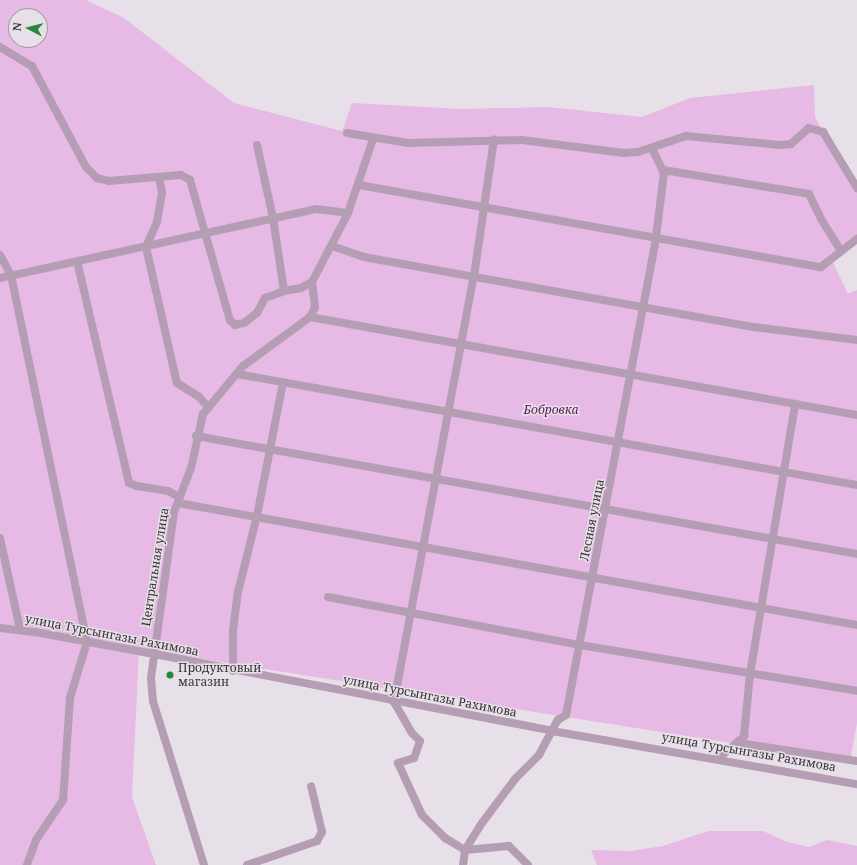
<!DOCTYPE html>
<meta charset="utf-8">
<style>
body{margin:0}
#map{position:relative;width:857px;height:865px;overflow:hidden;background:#e8e0e8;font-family:"Noto Serif",serif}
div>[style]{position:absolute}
.green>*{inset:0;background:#e7b9e5}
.minor>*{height:8px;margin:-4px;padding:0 4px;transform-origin:4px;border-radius:4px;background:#b59db4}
.dots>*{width:11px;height:11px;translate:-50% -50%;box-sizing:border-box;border:2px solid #e8e0e8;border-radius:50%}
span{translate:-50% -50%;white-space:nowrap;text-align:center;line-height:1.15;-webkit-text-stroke:3px #e8e0e8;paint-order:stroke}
.park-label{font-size:12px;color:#581a59;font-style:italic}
.street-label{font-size:12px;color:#363336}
.poi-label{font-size:12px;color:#363336}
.left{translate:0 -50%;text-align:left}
.north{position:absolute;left:8px;top:8px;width:40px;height:40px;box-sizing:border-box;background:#e8e0e8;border:1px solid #a19ba1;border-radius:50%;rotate:277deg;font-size:11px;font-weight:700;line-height:16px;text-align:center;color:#363336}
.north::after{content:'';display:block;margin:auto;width:14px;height:18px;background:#25883c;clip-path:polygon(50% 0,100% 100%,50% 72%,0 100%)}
</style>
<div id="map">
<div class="green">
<div style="clip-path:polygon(evenodd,0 0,86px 0,124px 18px,234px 103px,342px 131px,352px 103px,461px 109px,548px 107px,642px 117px,690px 98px,814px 85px,815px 117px,857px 193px,857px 238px,831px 258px,848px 294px,857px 290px,857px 723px,850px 762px,139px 649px,132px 797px,156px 865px,0 865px,0 0,16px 16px,40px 16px,40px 40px,16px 40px,16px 16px)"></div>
<div style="clip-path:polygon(708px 831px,763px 831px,787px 842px,809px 847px,827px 840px,857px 846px,857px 865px,597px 865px,591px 850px,631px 851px,663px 846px)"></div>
</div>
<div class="minor">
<div style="left:0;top:47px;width:37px;rotate:31deg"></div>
<div style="left:32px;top:66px;width:115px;rotate:61.9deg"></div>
<div style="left:86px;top:167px;width:16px;rotate:45deg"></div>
<div style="left:97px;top:178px;width:12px;rotate:14deg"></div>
<div style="left:109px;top:181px;width:72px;rotate:-4.8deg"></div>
<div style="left:181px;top:175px;width:10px;rotate:29deg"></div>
<div style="left:190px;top:180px;width:146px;rotate:74.1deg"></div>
<div style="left:230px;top:320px;width:7px;rotate:45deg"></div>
<div style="left:235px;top:325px;width:9px;rotate:-13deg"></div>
<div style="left:244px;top:323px;width:16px;rotate:-38deg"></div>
<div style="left:257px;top:313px;width:17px;rotate:-62deg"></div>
<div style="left:265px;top:298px;width:20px;rotate:-20deg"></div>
<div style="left:347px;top:133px;width:62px;rotate:9.3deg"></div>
<div style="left:408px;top:143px;width:114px;rotate:-1.5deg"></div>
<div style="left:522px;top:140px;width:103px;rotate:7.3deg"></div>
<div style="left:624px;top:153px;width:14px;rotate:-4deg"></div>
<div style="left:638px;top:152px;width:51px;rotate:-18.4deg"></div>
<div style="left:686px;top:136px;width:94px;rotate:5.5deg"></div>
<div style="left:780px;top:145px;width:11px;rotate:-5deg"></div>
<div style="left:791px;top:144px;width:24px;rotate:-42deg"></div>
<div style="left:809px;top:128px;width:15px;rotate:16deg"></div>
<div style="left:823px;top:132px;width:66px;rotate:58.7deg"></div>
<div style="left:257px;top:145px;width:75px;rotate:77.6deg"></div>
<div style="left:273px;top:218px;width:74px;rotate:81.4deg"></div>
<div style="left:284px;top:291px;width:17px;rotate:-10deg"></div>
<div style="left:301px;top:288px;width:13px;rotate:-29deg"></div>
<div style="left:663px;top:170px;width:148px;rotate:9.3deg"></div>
<div style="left:809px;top:194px;width:28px;rotate:64deg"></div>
<div style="left:821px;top:219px;width:38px;rotate:58deg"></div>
<div style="left:159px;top:177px;width:16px;rotate:79deg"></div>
<div style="left:162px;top:193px;width:29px;rotate:100deg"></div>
<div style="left:157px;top:222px;width:27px;rotate:114deg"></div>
<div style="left:146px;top:247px;width:139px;rotate:77.2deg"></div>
<div style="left:177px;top:383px;width:25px;rotate:32deg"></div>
<div style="left:198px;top:396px;width:16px;rotate:47deg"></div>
<div style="left:359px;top:185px;width:469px;rotate:10.1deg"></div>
<div style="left:821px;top:267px;width:46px;rotate:-37.9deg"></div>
<div style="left:332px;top:246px;width:34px;rotate:19deg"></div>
<div style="left:364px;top:257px;width:396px;rotate:10.2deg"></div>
<div style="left:754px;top:327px;width:104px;rotate:7.2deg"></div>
<div style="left:0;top:255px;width:23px;rotate:61deg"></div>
<div style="left:11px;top:275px;width:375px;rotate:78.3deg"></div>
<div style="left:87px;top:642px;width:59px;rotate:106.9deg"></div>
<div style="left:70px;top:698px;width:102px;rotate:93.9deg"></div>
<div style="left:63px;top:800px;width:48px;rotate:124deg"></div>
<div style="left:36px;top:840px;width:27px;rotate:110deg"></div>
<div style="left:77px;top:261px;width:228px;rotate:76.8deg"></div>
<div style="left:129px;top:483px;width:9px;rotate:21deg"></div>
<div style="left:137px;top:486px;width:31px;rotate:9deg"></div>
<div style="left:168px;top:491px;width:13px;rotate:29deg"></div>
<div style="left:0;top:278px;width:323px;rotate:-12.3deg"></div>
<div style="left:316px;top:209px;width:32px;rotate:7deg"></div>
<div style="left:310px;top:317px;width:556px;rotate:10.16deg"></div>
<div style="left:237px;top:374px;width:630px;rotate:10.15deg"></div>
<div style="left:196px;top:436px;width:671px;rotate:10.12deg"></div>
<div style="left:178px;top:503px;width:690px;rotate:10.19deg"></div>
<div style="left:0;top:538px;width:93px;rotate:77.6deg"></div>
<div style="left:328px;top:597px;width:257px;rotate:10.8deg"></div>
<div style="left:580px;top:645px;width:281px;rotate:9.4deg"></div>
<div style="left:0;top:628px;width:35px;rotate:7deg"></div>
<div style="left:35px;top:632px;width:121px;rotate:10.5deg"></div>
<div style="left:154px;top:654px;width:405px;rotate:10.9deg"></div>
<div style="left:552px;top:731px;width:310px;rotate:9.9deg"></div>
<div style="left:233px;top:671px;width:40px;rotate:-90deg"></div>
<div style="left:233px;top:631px;width:39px;rotate:-83deg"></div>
<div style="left:238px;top:592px;width:78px;rotate:-76deg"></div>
<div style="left:257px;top:516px;width:136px;rotate:-79deg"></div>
<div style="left:394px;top:702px;width:433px;rotate:-79.4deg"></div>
<div style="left:474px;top:276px;width:138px;rotate:-81.7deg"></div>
<div style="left:394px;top:702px;width:36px;rotate:60deg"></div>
<div style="left:412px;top:733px;width:11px;rotate:45deg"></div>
<div style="left:420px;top:741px;width:18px;rotate:109deg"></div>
<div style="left:414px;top:758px;width:17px;rotate:163deg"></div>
<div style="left:398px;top:763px;width:57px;rotate:65.2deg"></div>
<div style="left:422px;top:815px;width:33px;rotate:45deg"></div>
<div style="left:445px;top:838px;width:23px;rotate:31deg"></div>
<div style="left:465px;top:850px;width:44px;rotate:-5.2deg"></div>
<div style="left:509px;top:846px;width:27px;rotate:45deg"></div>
<div style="left:739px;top:743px;width:119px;rotate:8.7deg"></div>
<div style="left:718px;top:759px;width:35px;rotate:-41deg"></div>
<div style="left:744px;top:736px;width:62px;rotate:-84.5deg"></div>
<div style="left:750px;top:674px;width:274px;rotate:-80.5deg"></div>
<div style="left:204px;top:865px;width:172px;rotate:-107.3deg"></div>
<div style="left:153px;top:701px;width:23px;rotate:-95deg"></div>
<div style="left:151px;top:678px;width:168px;rotate:-82.1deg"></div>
<div style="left:174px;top:512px;width:47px;rotate:-68.9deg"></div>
<div style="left:191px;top:468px;width:55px;rotate:-77.5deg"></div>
<div style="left:203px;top:414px;width:62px;rotate:-50.2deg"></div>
<div style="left:243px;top:366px;width:83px;rotate:-36.2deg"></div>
<div style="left:310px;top:317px;width:11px;rotate:-63deg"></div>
<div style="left:315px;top:307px;width:25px;rotate:-97deg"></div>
<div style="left:312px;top:282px;width:78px;rotate:-62.4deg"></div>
<div style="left:348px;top:213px;width:78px;rotate:-71.3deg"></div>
<div style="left:247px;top:865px;width:74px;rotate:-18.9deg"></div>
<div style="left:317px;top:841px;width:10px;rotate:-61deg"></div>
<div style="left:322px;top:832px;width:47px;rotate:-103.4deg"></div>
<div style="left:463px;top:865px;width:15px;rotate:-82deg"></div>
<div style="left:465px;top:850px;width:32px;rotate:-58deg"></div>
<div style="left:482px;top:823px;width:55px;rotate:-53.1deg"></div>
<div style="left:515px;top:779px;width:34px;rotate:-45deg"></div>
<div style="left:539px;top:755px;width:40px;rotate:-62deg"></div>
<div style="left:558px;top:720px;width:9px;rotate:-32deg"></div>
<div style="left:566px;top:715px;width:486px;rotate:-79.3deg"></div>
<div style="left:656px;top:237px;width:64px;rotate:-82.9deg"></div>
<div style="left:664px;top:173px;width:28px;rotate:-116deg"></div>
</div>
<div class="dots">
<div style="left:170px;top:675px;background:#25883c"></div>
</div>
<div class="park-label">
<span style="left:551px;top:410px">Бобровка</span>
</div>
<div class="street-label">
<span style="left:592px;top:520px;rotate:-79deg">Лесная улица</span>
<span style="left:155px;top:567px;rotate:-81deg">Центральная улица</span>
<span style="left:112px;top:635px;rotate:11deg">улица Турсынгазы Рахимова</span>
<span style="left:430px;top:696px;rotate:11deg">улица Турсынгазы Рахимова</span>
<span style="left:749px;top:752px;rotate:10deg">улица Турсынгазы Рахимова</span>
</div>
<div class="poi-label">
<span class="left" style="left:178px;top:675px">Продуктовый<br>магазин</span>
</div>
<div class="north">N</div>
</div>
